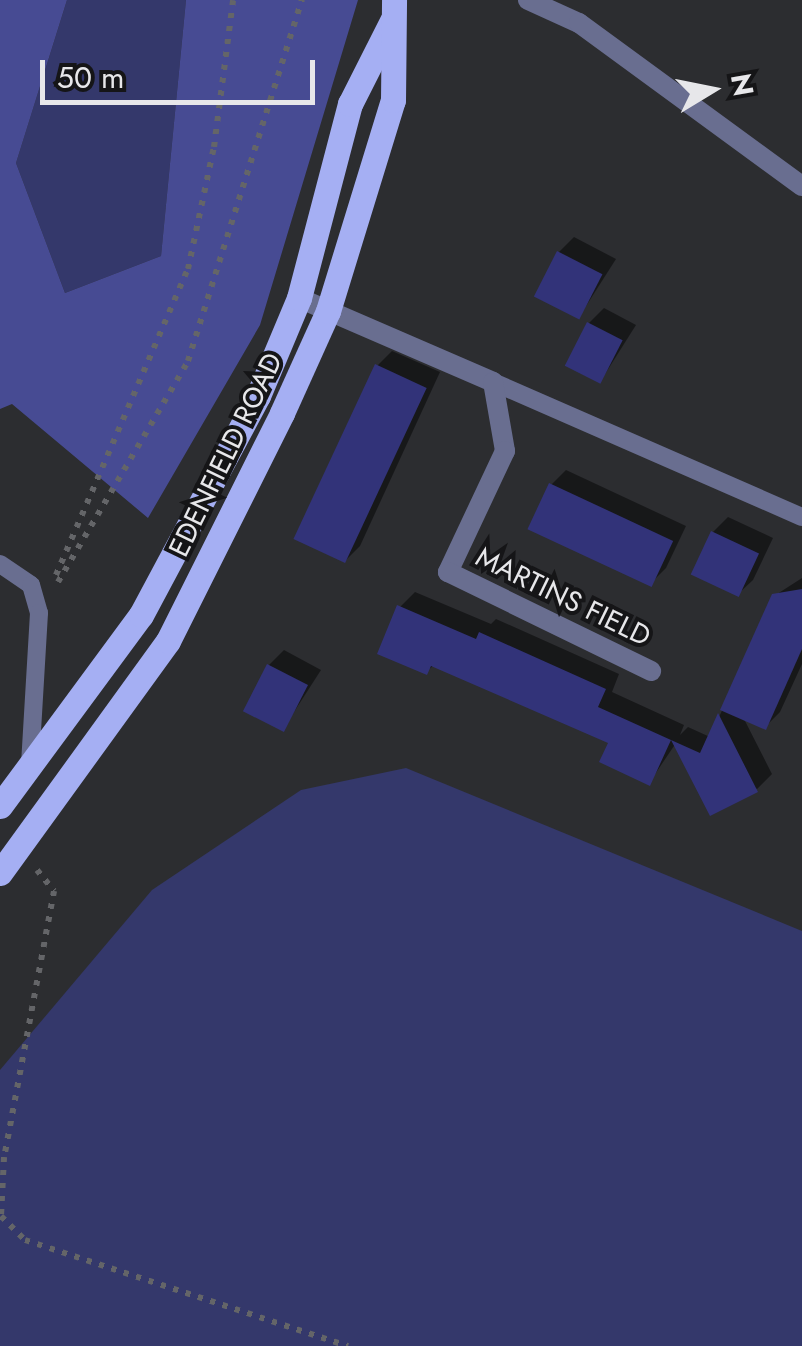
<!DOCTYPE html>
<style>
body{margin:0}
#map{position:relative;width:802px;height:1346px;overflow:hidden;background:#2c2d30;font-family:Jost,sans-serif}
div>[style]{position:absolute}
.green>*{inset:0;background:#34386b}
.forest>*{inset:0;background:#474b93}
.shadow>*{inset:0;background:#0007}
.building>*{inset:0;background:#323379;transform-origin:0 0}
.path>*{height:6px;margin-top:-3px;transform-origin:0;background:repeating-linear-gradient(90deg,#646568 0 5px,transparent 0 13px)}
.lane>*{height:18px;margin:-9px;padding:0 9px;transform-origin:9px;border-radius:9px;background:#696e90}
.street>*{height:20px;margin:-10px;padding:0 10px;transform-origin:10px;border-radius:10px;background:#696e90}
.primary>*{height:25px;margin:-12.5px;padding:0 12.5px;transform-origin:12.5px;border-radius:12.5px;background:#a5aff3}
span{translate:-50% -50%;white-space:nowrap;text-align:center;line-height:1.15;-webkit-text-stroke:8px #151517;paint-order:stroke}
.street-label{font-size:28px;color:#e7e7ea}
.north{position:absolute;left:662px;top:40px;width:100px;height:100px;-webkit-text-stroke:8px #151517;paint-order:stroke;rotate:80deg;font-size:28px;font-weight:700;line-height:40px;text-align:center;color:#e7e7ea}
.north::after{content:'';display:block;margin:auto;width:35px;height:45px;background:#e7e7ea;clip-path:polygon(50% 0,100% 100%,50% 72%,0 100%)}
.scale{position:absolute;left:40px;top:60px;width:275px;height:45px;box-sizing:border-box;border:5px solid #e7e7ea;border-top:0;padding-left:12px;font-size:30px;line-height:35px;white-space:nowrap;color:#e7e7ea;-webkit-text-stroke:8px #151517;paint-order:stroke}
</style>
<div id="map">
<div class="green">
<div style="clip-path:polygon(67px 0,186px 0,161px 256px,65px 293px,16px 163px)"></div>
<div style="clip-path:polygon(406px 768px,802px 931px,802px 1346px,0 1346px,0 1070px,152px 890px,301px 790px)"></div>
</div>
<div class="forest">
<div style="clip-path:polygon(0 0,67px 0,16px 163px,65px 293px,161px 256px,186px 0,358px 0,260px 325px,148px 518px,12px 404px,0 409px)"></div>
</div>
<div class="shadow">
<div style="clip-path:polygon(574px 237px,616px 259px,579px 317px,559px 252px)"></div>
<div style="clip-path:polygon(604px 308px,636px 325px,600px 382px,589px 323px)"></div>
<div style="clip-path:polygon(392px 351px,440px 372px,360px 546px,345px 561px,377px 366px)"></div>
<div style="clip-path:polygon(566px 470px,686px 526px,666px 568px,651px 583px,551px 485px)"></div>
<div style="clip-path:polygon(728px 517px,773px 538px,753px 580px,738px 594px,713px 532px)"></div>
<div style="clip-path:polygon(802px 578px,802px 664px,780px 712px,765px 727px,743px 717px,772px 774px,757px 789px,676px 743px,649px 783px,611px 742px,434px 665px,426px 672px,400px 607px,415px 592px,491px 624px,496px 619px,619px 674px,612px 692px,684px 725px,680px 735px,688px 727px,710px 737px,774px 596px)"></div>
<div style="clip-path:polygon(284px 650px,321px 670px,283px 729px,269px 665px)"></div>
</div>
<div class="building">
<div style="left:557px;top:251px;width:51px;height:51px;rotate:27deg"></div>
<div style="left:587px;top:322px;width:40px;height:49px;rotate:27deg"></div>
<div style="left:375px;top:364px;width:57px;height:193px;rotate:25deg"></div>
<div style="left:549px;top:483px;width:137px;height:51px;rotate:25deg"></div>
<div style="left:711px;top:531px;width:53px;height:48px;rotate:25deg"></div>
<div style="clip-path:polygon(802px 589px,802px 649px,766px 730px,720px 710px,772px 594px)"></div>
<div style="clip-path:polygon(397px 605px,476px 639px,479px 632px,606px 689px,598px 707px,671px 740px,650px 786px,599px 762px,608px 743px,431px 666px,427px 675px,377px 654px)"></div>
<div style="left:267px;top:664px;width:46px;height:53px;rotate:27deg"></div>
<div style="clip-path:polygon(718px 713px,758px 792px,710px 816px,671px 740px,700px 753px)"></div>
</div>
<div class="path">
<div style="left:56px;top:575px;width:333px;rotate:-66.7deg"></div>
<div style="left:188px;top:269px;width:125px;rotate:-78deg"></div>
<div style="left:214px;top:147px;width:148px;rotate:-82.6deg"></div>
<div style="left:58px;top:582px;width:256px;rotate:-59.5deg"></div>
<div style="left:188px;top:361px;width:379px;rotate:-72.5deg"></div>
<div style="left:37px;top:870px;width:27px;rotate:51deg"></div>
<div style="left:54px;top:891px;width:271px;rotate:100.6deg"></div>
<div style="left:4px;top:1157px;width:59px;rotate:92.9deg"></div>
<div style="left:1px;top:1216px;width:34px;rotate:45deg"></div>
<div style="left:25px;top:1240px;width:340px;rotate:18.2deg"></div>
</div>
<div class="lane">
<div style="left:493px;top:382px;width:337px;rotate:23.6deg"></div>
<div style="left:0;top:564px;width:37px;rotate:34deg"></div>
<div style="left:31px;top:585px;width:29px;rotate:74deg"></div>
<div style="left:39px;top:613px;width:152px;rotate:93.4deg"></div>
</div>
<div class="street">
<div style="left:528px;top:0;width:56px;rotate:24.3deg"></div>
<div style="left:579px;top:23px;width:276px;rotate:36.2deg"></div>
<div style="left:299px;top:298px;width:211px;rotate:23.4deg"></div>
<div style="left:493px;top:382px;width:70px;rotate:80.1deg"></div>
<div style="left:505px;top:451px;width:134px;rotate:115.2deg"></div>
<div style="left:448px;top:572px;width:226px;rotate:26deg"></div>
</div>
<div class="primary">
<div style="left:0;top:806px;width:237px;rotate:-53.6deg"></div>
<div style="left:141px;top:615px;width:248px;rotate:-61.9deg"></div>
<div style="left:258px;top:396px;width:106px;rotate:-67.3deg"></div>
<div style="left:299px;top:298px;width:201px;rotate:-75.3deg"></div>
<div style="left:350px;top:104px;width:93px;rotate:-63.2deg"></div>
<div style="left:0;top:873px;width:286px;rotate:-54.1deg"></div>
<div style="left:168px;top:641px;width:255px;rotate:-63.4deg"></div>
<div style="left:282px;top:413px;width:112px;rotate:-65.7deg"></div>
<div style="left:328px;top:311px;width:221px;rotate:-72.9deg"></div>
<div style="left:393px;top:100px;width:100px;rotate:-89.4deg"></div>
</div>
<div class="street-label">
<span style="left:226px;top:455px;rotate:-64deg">EDENFIELD ROAD</span>
<span style="left:563px;top:597px;rotate:26deg">MARTINS FIELD</span>
</div>
<div class="north">N</div>
<div class="scale">50 m</div>
</div>
